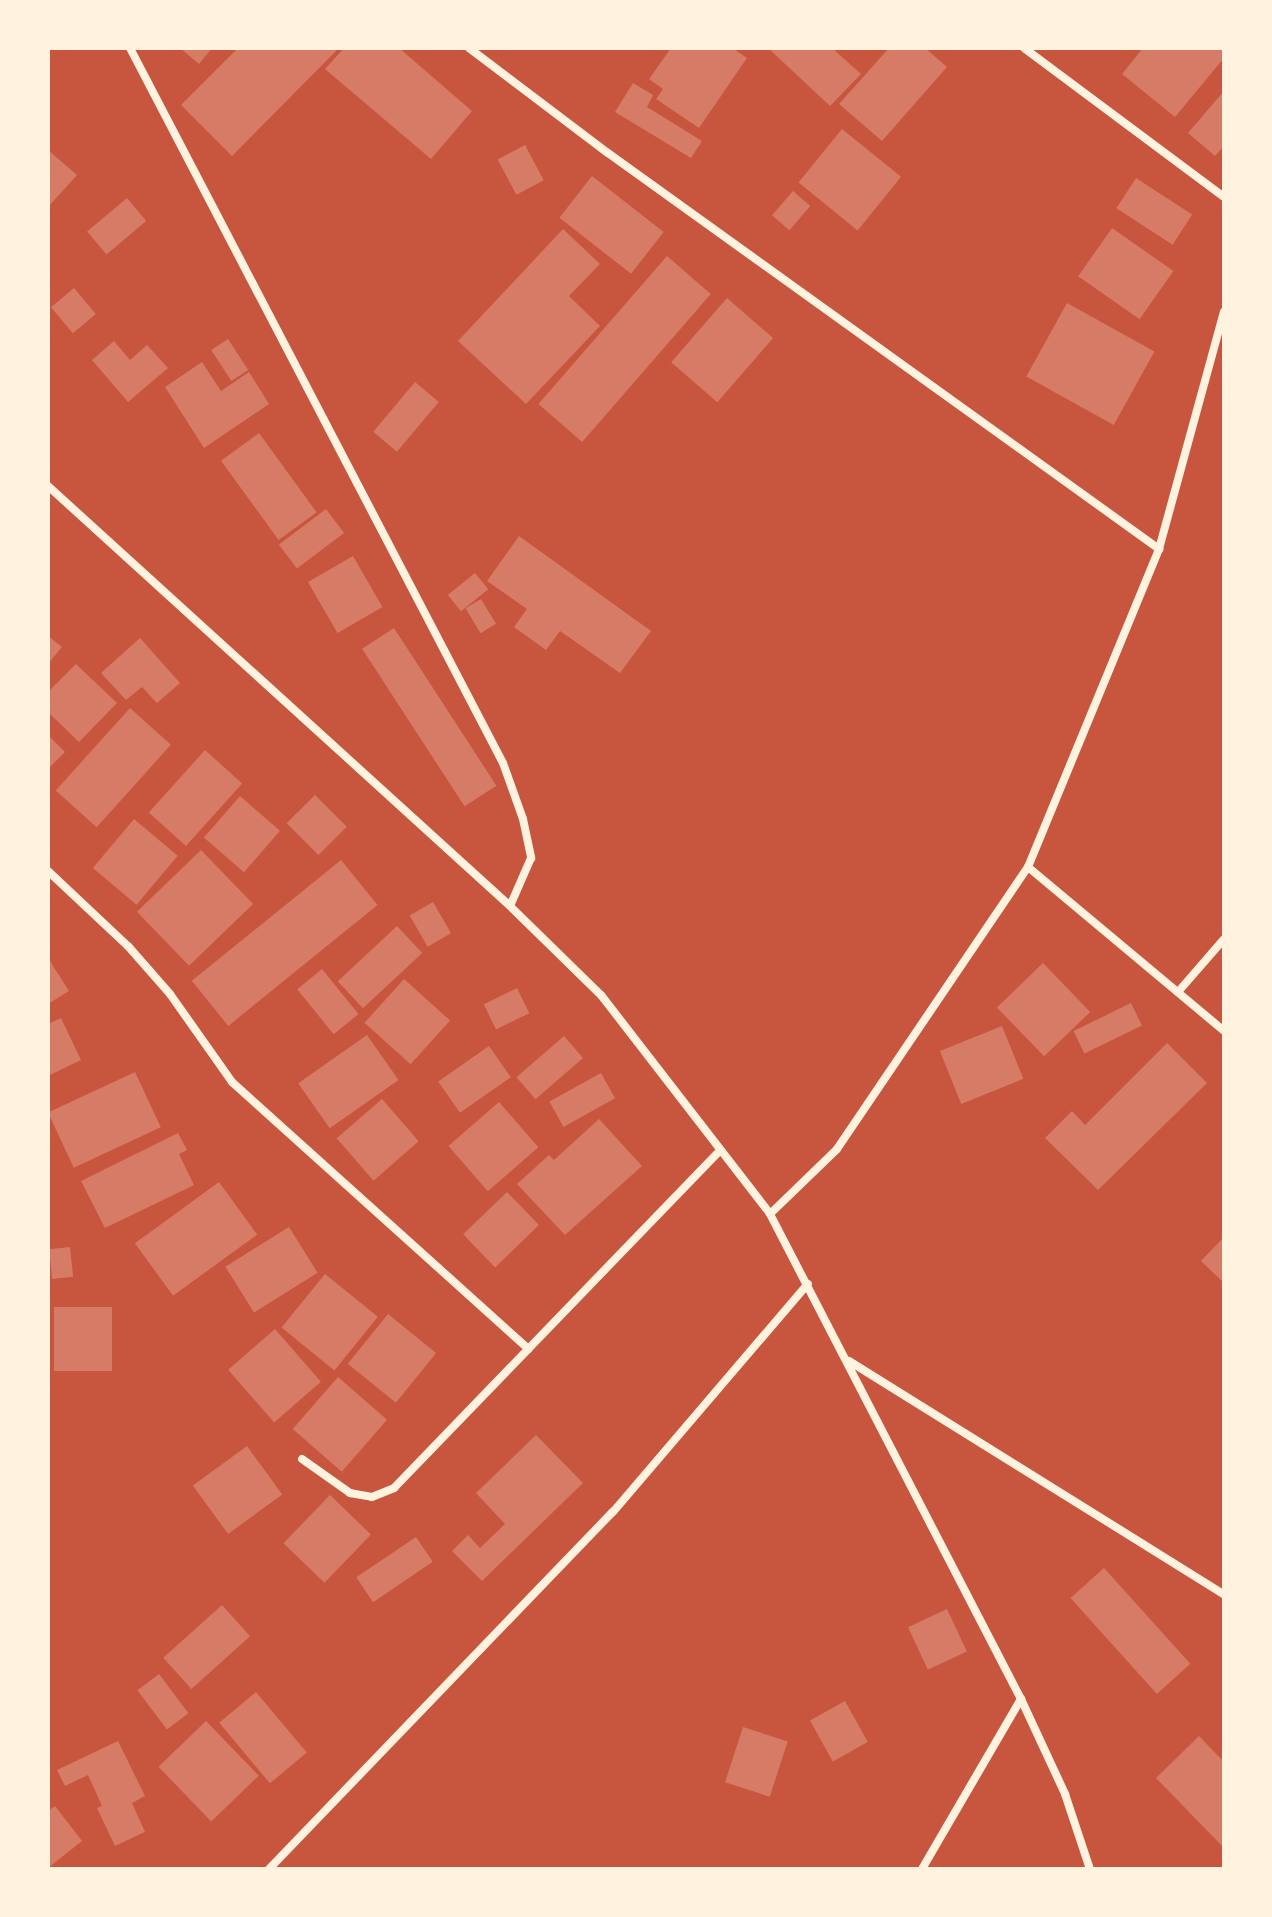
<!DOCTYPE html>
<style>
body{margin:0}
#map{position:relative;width:1272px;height:1917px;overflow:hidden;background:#c8553d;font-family:Figtree,sans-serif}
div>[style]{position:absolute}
.building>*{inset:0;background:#d67c66;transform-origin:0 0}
.minor>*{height:8px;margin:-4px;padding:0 4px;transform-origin:4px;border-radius:4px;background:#fff3e0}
span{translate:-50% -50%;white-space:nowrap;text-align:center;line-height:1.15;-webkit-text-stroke:8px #fff3e0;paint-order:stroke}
.frame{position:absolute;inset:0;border:50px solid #fff3e0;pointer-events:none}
</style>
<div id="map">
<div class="building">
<div style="clip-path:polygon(180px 48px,212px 48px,199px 64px)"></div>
<div style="clip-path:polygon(238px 48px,339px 48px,232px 156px,181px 105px)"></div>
<div style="clip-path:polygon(344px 48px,399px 48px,472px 111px,431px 159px,325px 69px)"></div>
<div style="clip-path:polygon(671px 48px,732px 48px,747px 58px,699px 128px,656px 99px,663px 89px,649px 79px)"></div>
<div style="clip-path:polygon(768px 48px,832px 48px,861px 74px,830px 106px)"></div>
<div style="clip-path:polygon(889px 48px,925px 48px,947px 67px,882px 141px,839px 104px)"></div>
<div style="clip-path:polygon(1143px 48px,1224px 48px,1224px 58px,1175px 117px,1122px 74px)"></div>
<div style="clip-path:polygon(633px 83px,653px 95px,647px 107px,702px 141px,691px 158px,615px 112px)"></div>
<div style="clip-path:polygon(1224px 91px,1224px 146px,1215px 156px,1188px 133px)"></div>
<div style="left:842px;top:129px;width:76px;height:69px;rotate:39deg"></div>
<div style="left:525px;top:145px;width:40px;height:31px;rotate:62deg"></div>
<div style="clip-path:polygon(48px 150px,77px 175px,48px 207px)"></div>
<div style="left:592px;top:176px;width:91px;height:53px;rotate:38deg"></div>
<div style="left:1136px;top:178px;width:67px;height:36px;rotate:33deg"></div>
<div style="left:793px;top:191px;width:23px;height:32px;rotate:41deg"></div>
<div style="left:127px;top:198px;width:30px;height:52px;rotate:50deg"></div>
<div style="left:1112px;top:228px;width:75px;height:59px;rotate:35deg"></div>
<div style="clip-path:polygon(563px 229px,600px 264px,569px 296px,600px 326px,526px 404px,458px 341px)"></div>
<div style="left:667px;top:256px;width:58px;height:196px;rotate:41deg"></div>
<div style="left:74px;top:288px;width:34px;height:30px;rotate:50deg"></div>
<div style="left:727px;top:298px;width:61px;height:85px;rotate:41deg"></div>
<div style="left:1067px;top:303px;width:100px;height:84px;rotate:29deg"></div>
<div style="left:228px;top:339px;width:37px;height:20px;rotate:57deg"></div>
<div style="clip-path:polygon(114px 341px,130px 360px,147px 345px,168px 368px,128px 402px,92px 360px)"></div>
<div style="clip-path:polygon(202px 362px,221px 391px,249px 372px,269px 404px,204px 448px,165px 387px)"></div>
<div style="left:415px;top:382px;width:31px;height:65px;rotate:40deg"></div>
<div style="left:259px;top:433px;width:98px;height:47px;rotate:54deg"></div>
<div style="left:326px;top:509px;width:30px;height:59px;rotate:53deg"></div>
<div style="clip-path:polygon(519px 536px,651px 631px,620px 673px,560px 631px,546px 650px,514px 627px,527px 609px,487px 581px)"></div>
<div style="left:353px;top:556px;width:59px;height:52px;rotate:60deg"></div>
<div style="left:475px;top:573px;width:21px;height:35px;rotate:51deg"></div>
<div style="left:481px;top:599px;width:29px;height:18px;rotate:59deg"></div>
<div style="left:394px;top:628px;width:188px;height:38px;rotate:57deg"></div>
<div style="clip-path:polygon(48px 636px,62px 647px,48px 664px)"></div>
<div style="clip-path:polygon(140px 638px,180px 683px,157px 703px,142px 687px,126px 700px,101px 673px)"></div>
<div style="clip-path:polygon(76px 664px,117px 703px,79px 742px,48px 712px,48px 692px)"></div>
<div style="left:130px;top:708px;width:55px;height:111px;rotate:42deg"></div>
<div style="clip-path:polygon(48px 735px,65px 752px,48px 769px)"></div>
<div style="left:205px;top:750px;width:50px;height:84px;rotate:42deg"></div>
<div style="left:315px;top:795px;width:45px;height:40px;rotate:45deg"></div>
<div style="left:240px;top:796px;width:53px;height:55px;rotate:41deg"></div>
<div style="left:134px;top:819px;width:57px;height:64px;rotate:40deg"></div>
<div style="left:201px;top:850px;width:75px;height:89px;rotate:46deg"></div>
<div style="left:341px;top:860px;width:58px;height:192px;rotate:51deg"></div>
<div style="left:433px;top:902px;width:36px;height:27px;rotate:60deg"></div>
<div style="left:397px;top:926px;width:37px;height:81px;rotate:47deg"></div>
<div style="clip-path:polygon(48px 958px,69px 991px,48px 1004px)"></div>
<div style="left:1043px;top:963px;width:68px;height:64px;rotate:46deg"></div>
<div style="left:322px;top:969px;width:58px;height:32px;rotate:51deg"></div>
<div style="left:404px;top:979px;width:62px;height:59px;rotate:42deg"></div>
<div style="left:517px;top:988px;width:28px;height:37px;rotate:64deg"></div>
<div style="left:1131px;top:1003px;width:25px;height:64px;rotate:64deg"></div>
<div style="clip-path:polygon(61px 1018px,81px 1060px,48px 1076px,48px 1024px)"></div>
<div style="left:1002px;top:1026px;width:57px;height:67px;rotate:68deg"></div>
<div style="left:367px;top:1035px;width:55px;height:84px;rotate:55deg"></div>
<div style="left:564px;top:1036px;width:29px;height:63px;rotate:49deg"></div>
<div style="clip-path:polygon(1167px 1043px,1207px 1083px,1098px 1190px,1045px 1138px,1072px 1111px,1085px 1125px)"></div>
<div style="left:489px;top:1046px;width:38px;height:62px;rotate:55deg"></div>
<div style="left:135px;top:1072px;width:61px;height:96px;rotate:65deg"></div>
<div style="left:601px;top:1073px;width:29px;height:59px;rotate:61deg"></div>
<div style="left:382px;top:1099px;width:56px;height:60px;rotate:49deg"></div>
<div style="left:499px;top:1102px;width:60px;height:67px;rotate:49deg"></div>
<div style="clip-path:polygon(599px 1119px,642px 1166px,565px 1235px,517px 1184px,549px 1155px,554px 1160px)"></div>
<div style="clip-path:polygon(178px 1133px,187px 1150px,179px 1154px,194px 1185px,105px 1228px,81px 1181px)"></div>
<div style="left:219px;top:1182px;width:65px;height:104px;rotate:54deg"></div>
<div style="left:507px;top:1192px;width:46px;height:61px;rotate:46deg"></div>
<div style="left:289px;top:1227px;width:54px;height:75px;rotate:58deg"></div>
<div style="clip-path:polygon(1222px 1239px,1224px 1241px,1224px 1283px,1201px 1261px)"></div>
<div style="left:70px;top:1247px;width:30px;height:21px;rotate:84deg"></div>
<div style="left:325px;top:1274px;width:68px;height:69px;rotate:39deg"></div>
<div style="left:54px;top:1307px;width:58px;height:64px"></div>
<div style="left:388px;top:1314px;width:62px;height:64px;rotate:39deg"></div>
<div style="left:275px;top:1329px;width:70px;height:62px;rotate:49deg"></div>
<div style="left:338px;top:1377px;width:65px;height:69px;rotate:41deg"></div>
<div style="clip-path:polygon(536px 1435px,583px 1483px,482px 1581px,452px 1551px,468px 1535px,480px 1548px,505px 1524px,476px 1493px)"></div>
<div style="left:247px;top:1446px;width:60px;height:67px;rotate:54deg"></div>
<div style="left:330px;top:1495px;width:57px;height:67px;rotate:44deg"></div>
<div style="left:416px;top:1537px;width:30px;height:72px;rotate:56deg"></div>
<div style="left:1104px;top:1568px;width:129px;height:45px;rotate:48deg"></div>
<div style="left:222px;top:1605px;width:42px;height:79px;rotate:48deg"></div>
<div style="left:947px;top:1609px;width:47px;height:43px;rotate:65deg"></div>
<div style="left:159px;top:1674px;width:49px;height:27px;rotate:53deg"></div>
<div style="left:256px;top:1692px;width:79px;height:48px;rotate:50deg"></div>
<div style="left:845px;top:1701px;width:47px;height:40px;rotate:61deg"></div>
<div style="left:206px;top:1721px;width:76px;height:66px;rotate:46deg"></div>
<div style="left:743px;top:1727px;width:47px;height:58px;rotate:18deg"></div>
<div style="clip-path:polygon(1199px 1736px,1224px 1762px,1224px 1848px,1156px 1778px)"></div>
<div style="clip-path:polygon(118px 1741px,145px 1796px,132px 1803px,145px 1832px,115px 1846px,97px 1808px,102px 1806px,88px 1775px,65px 1786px,57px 1770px)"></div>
<div style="clip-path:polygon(55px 1806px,82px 1841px,48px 1868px,48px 1811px)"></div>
</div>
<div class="minor">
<div style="left:130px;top:48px;width:806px;rotate:62.45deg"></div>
<div style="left:503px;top:763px;width:59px;rotate:70.3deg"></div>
<div style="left:523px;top:819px;width:40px;rotate:78deg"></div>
<div style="left:531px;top:858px;width:52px;rotate:113.6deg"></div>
<div style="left:469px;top:48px;width:174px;rotate:37.1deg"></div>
<div style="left:608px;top:153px;width:679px;rotate:35.7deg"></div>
<div style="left:1024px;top:48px;width:249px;rotate:36.7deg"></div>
<div style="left:48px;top:486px;width:624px;rotate:42.27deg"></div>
<div style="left:510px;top:906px;width:127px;rotate:44.4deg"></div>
<div style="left:601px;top:995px;width:277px;rotate:52.3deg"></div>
<div style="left:770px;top:1214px;width:546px;rotate:62.64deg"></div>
<div style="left:1021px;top:1699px;width:105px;rotate:65.1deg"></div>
<div style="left:1065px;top:1794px;width:79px;rotate:71.6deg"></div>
<div style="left:1028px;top:867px;width:256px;rotate:39.9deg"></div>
<div style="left:48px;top:871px;width:110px;rotate:43.2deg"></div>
<div style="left:128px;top:946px;width:64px;rotate:48.8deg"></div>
<div style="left:170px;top:994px;width:108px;rotate:54.8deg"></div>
<div style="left:232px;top:1082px;width:399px;rotate:42deg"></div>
<div style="left:1178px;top:992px;width:70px;rotate:-49deg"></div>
<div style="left:770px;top:1214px;width:93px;rotate:-44.1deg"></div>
<div style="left:837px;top:1149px;width:341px;rotate:-55.9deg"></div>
<div style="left:1028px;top:867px;width:344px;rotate:-67.6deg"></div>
<div style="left:1159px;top:549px;width:246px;rotate:-74.7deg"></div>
<div style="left:849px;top:1361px;width:441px;rotate:31.9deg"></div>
<div style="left:302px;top:1459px;width:59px;rotate:35.3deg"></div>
<div style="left:350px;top:1493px;width:22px;rotate:10deg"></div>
<div style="left:372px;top:1497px;width:24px;rotate:-22deg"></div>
<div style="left:394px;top:1488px;width:470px;rotate:-46deg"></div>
<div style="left:269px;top:1869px;width:496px;rotate:-46.1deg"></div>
<div style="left:613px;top:1512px;width:300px;rotate:-49.5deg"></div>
<div style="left:922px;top:1869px;width:197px;rotate:-59.8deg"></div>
</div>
<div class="frame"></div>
</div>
